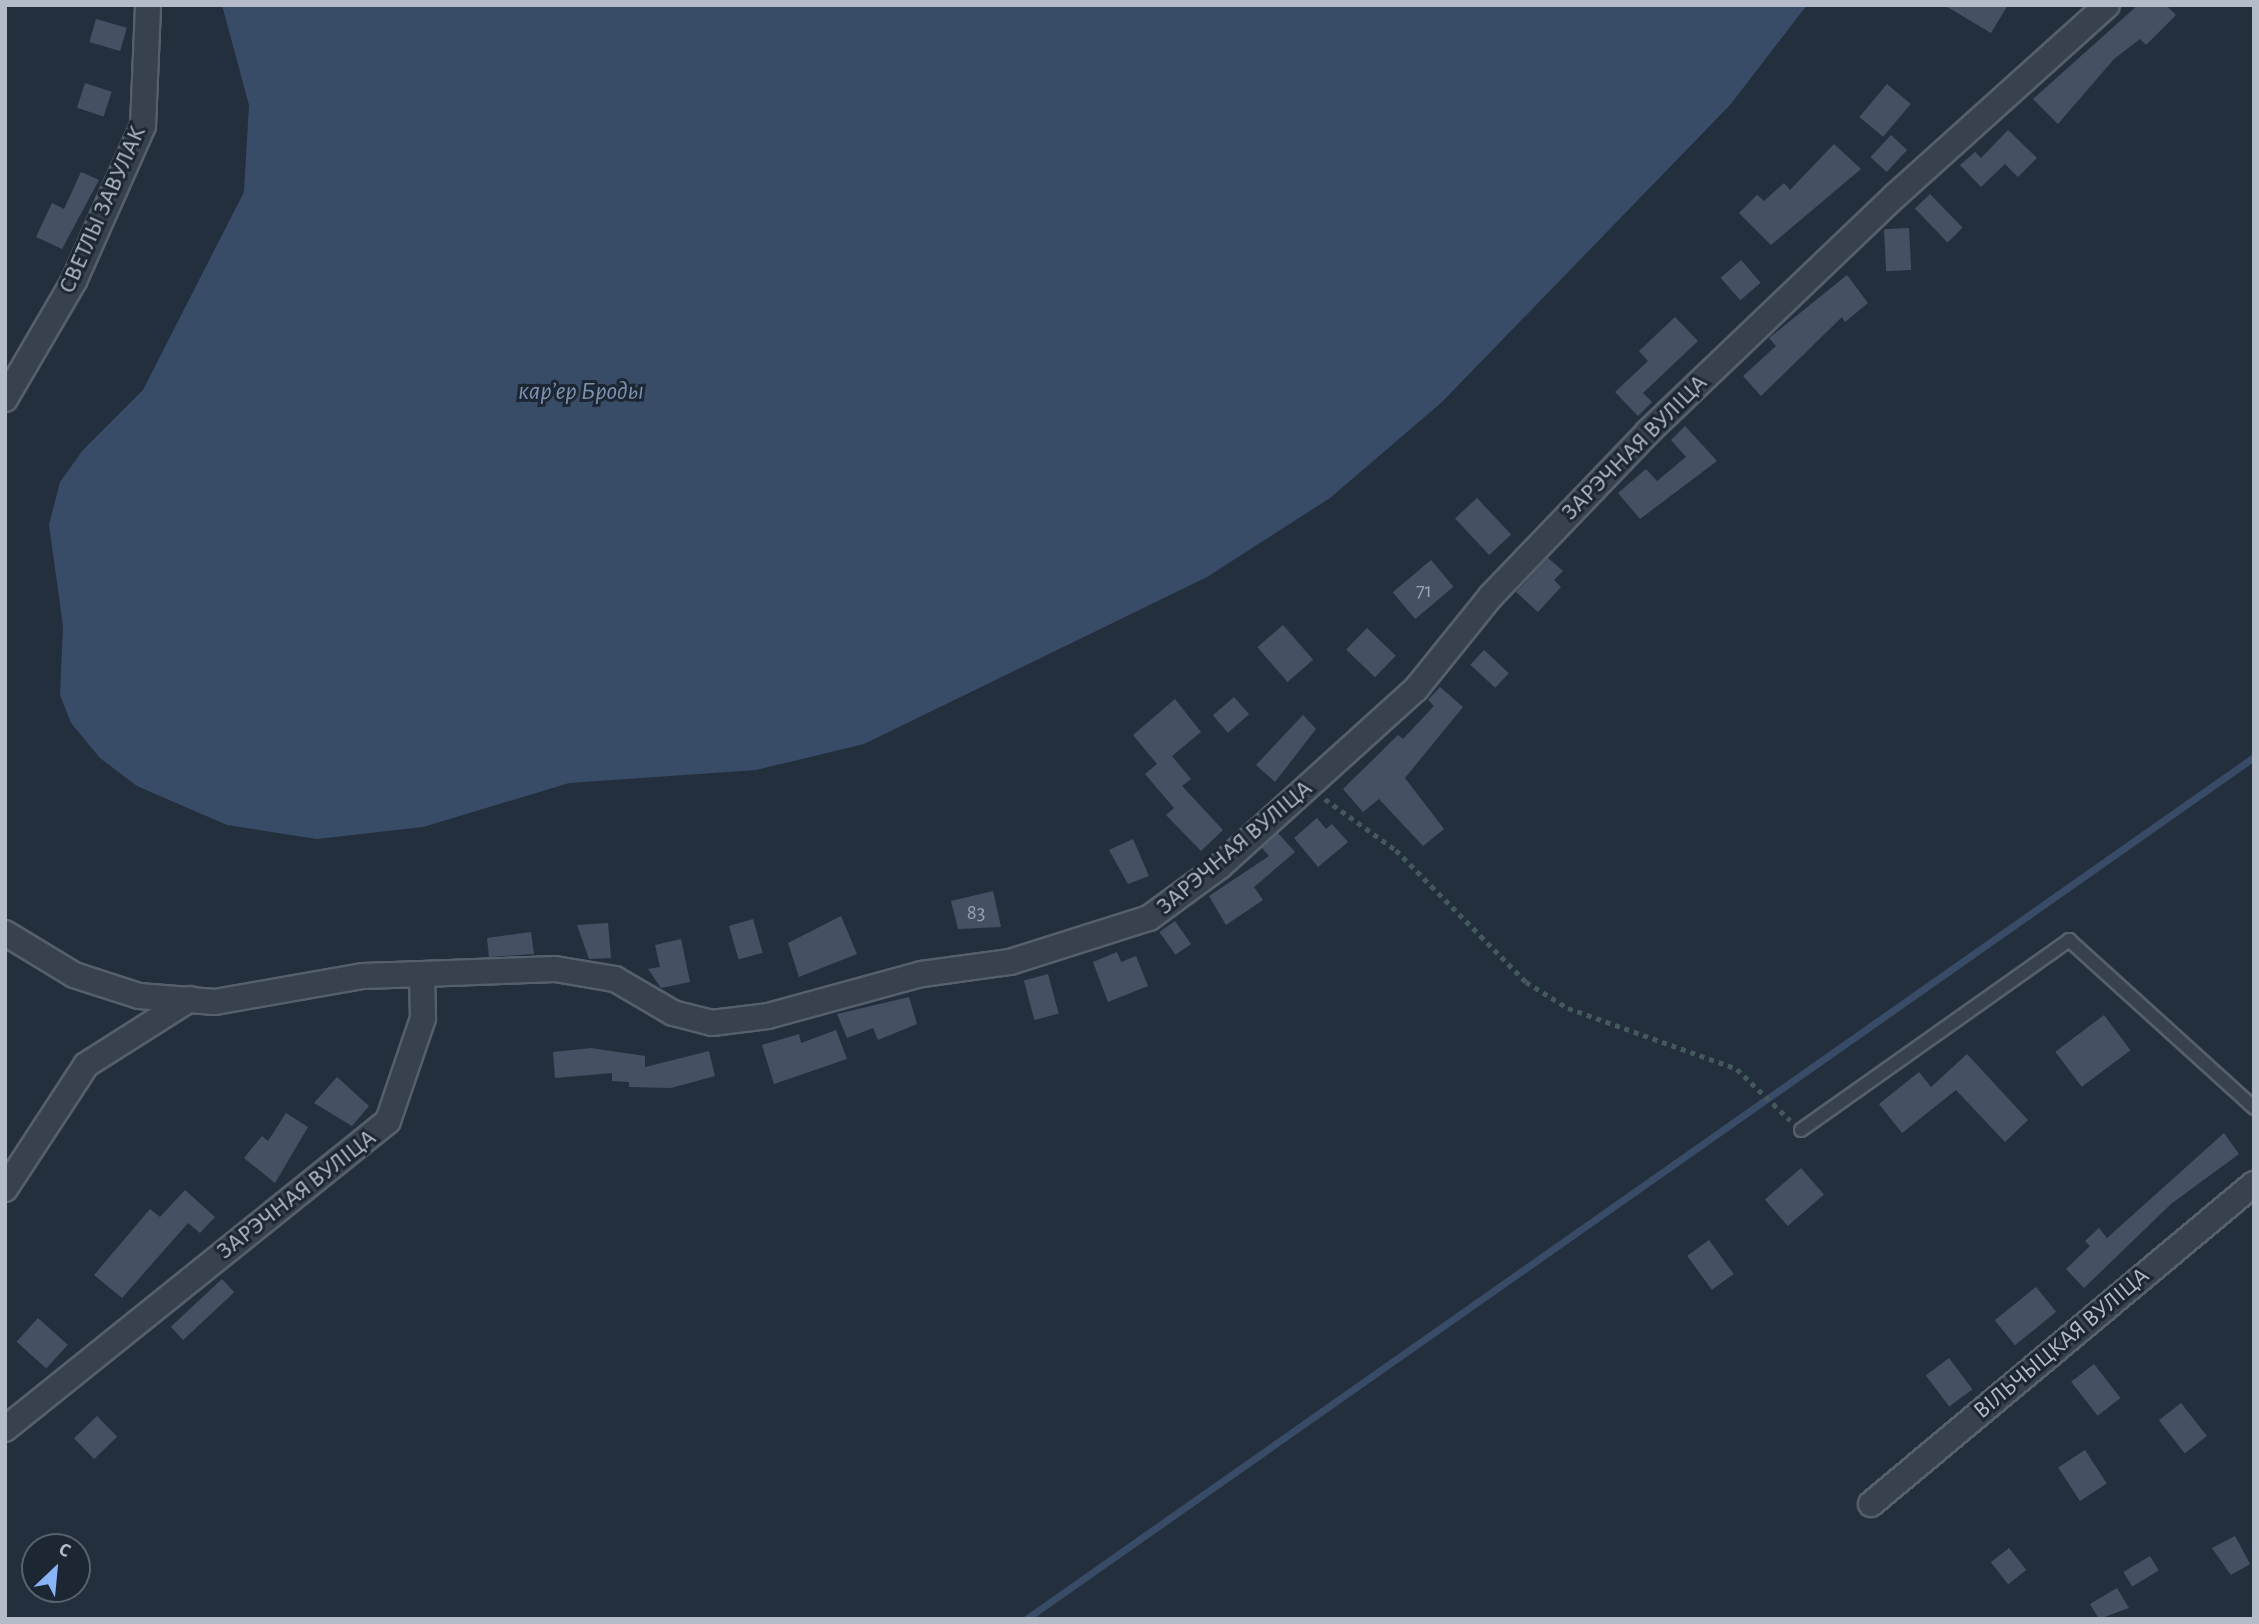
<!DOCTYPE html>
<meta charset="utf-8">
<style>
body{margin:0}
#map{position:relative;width:2259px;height:1624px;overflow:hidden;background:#242f3e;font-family:"Alegreya Sans",sans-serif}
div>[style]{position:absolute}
.water>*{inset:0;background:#394c67}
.stream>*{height:7px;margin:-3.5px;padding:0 3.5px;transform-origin:3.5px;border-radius:3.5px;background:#394c67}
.building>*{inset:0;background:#455162;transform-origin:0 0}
.path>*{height:4.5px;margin-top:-2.25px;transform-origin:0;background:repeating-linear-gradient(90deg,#44595c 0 5px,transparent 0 10px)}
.roads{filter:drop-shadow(2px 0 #565f6c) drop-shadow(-2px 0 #565f6c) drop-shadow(0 2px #565f6c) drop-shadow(0 -2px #565f6c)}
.service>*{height:12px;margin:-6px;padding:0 6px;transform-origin:6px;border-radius:6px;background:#38414e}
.minor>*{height:24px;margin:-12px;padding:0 12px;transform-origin:12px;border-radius:12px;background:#38414e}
span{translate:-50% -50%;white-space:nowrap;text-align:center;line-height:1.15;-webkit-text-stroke:6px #1d2633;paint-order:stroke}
.number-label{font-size:21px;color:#98a1af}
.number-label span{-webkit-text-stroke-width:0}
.street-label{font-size:24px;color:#b4bcc9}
.water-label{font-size:26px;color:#7c92b1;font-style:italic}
.frame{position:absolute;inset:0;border:7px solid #b4bcc9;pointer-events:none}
.north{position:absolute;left:21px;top:1533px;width:70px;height:70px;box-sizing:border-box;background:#1d2633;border:2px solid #59626f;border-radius:50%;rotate:26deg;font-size:19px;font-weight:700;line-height:28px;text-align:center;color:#b4bcc9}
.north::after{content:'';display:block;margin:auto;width:24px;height:32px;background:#8ab4f8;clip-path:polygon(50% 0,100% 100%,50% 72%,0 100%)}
</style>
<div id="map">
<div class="water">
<div style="clip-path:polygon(222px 5px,1807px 5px,1730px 105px,1442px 402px,1330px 498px,1207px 577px,864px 744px,756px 770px,569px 783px,423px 827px,317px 839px,227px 825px,137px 786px,100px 758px,71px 723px,60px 695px,63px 626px,49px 525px,60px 482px,83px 450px,143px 390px,244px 192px,249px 105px)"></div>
</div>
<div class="stream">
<div style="left:1026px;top:1619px;width:1500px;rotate:-35.07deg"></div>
</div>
<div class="building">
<div style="clip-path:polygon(1944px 5px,2008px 5px,1991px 33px)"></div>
<div style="clip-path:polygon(2138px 5px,2166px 5px,2176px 15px,2146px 45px,2140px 39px,2114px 59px,2058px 124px,2033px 99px)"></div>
<div style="left:96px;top:19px;width:32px;height:24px;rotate:16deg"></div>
<div style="left:85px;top:83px;width:28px;height:26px;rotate:18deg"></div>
<div style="left:1887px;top:84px;width:31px;height:43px;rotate:40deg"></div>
<div style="clip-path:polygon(2008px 130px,2037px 158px,2018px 177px,2005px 164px,1981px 187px,1960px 165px,1975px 152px,1981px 158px)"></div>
<div style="left:1891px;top:135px;width:22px;height:30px;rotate:43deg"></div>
<div style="clip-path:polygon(1834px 144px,1861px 169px,1771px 245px,1739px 213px,1757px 195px,1764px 201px,1784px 183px,1790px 190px)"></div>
<div style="clip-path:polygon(81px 172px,99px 180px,62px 249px,36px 237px,52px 203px,64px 209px)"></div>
<div style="left:1930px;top:194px;width:47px;height:21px;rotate:46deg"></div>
<div style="left:1909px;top:228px;width:42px;height:25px;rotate:87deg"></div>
<div style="left:1741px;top:260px;width:30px;height:27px;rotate:49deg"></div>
<div style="clip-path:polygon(1847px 275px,1868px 303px,1845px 322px,1842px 317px,1761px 396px,1743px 376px,1776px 346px,1769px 338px)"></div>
<div style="clip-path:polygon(1675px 317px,1698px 341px,1643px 393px,1652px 402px,1638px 416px,1615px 392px,1648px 361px,1639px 351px)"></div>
<div style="clip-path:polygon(1685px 426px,1717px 461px,1640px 519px,1618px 493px,1646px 469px,1657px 481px,1686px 457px,1671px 440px)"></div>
<div style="left:1477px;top:498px;width:50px;height:30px;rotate:47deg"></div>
<div style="clip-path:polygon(1548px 558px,1563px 571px,1554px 580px,1561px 587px,1538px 612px,1516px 592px)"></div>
<div style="left:1431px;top:560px;width:35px;height:50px;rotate:50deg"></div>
<div style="left:1283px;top:625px;width:46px;height:34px;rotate:49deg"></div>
<div style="left:1367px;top:628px;width:40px;height:30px;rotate:44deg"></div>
<div style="left:1484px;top:650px;width:34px;height:20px;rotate:43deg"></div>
<div style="clip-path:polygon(1440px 687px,1463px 707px,1405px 778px,1444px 829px,1423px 846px,1379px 799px,1363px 812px,1343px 789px,1398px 735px,1403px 739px,1434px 706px,1428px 700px)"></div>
<div style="left:1234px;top:697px;width:23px;height:28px;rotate:49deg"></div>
<div style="clip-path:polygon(1175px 699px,1201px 732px,1172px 756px,1191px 779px,1182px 786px,1223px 830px,1201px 851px,1166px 815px,1174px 808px,1145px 774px,1157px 764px,1133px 735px)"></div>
<div style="clip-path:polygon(1303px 715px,1316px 729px,1275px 782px,1256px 765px)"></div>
<div style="clip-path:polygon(1317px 818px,1326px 829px,1332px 824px,1348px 842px,1318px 867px,1294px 838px)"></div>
<div style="clip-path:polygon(1278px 833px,1295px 852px,1254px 887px,1263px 900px,1226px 925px,1209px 896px,1269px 856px,1262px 848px)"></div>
<div style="clip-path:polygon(1133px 839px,1149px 876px,1128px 884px,1109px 850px)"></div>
<div style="clip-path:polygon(993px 891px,1001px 927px,958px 929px,951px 901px)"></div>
<div style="clip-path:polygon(841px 916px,857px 954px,799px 977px,788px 943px)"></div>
<div style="left:753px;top:919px;width:35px;height:25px;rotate:74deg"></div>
<div style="left:1175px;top:921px;width:28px;height:19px;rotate:55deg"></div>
<div style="clip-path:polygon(608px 923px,611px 958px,589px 959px,577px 925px)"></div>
<div style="clip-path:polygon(531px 932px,534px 954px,489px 957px,487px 938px)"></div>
<div style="clip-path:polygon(681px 939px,690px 982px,661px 988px,648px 969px,660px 967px,655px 945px)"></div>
<div style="clip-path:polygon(1117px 952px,1121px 962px,1136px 956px,1148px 986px,1108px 1002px,1093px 962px)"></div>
<div style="left:1048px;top:974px;width:41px;height:25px;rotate:75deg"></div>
<div style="clip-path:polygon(909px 997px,917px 1024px,878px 1040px,873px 1028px,847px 1038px,837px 1014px)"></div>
<div style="left:2104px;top:1015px;width:44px;height:61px;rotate:53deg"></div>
<div style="clip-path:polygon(836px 1030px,847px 1059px,774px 1084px,762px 1045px,799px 1034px,801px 1043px)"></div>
<div style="clip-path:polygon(591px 1048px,645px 1056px,645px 1067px,709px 1051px,715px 1076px,671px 1088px,629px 1087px,629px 1082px,612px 1081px,612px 1073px,555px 1078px,553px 1052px)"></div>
<div style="clip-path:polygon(1967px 1054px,2028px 1120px,2005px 1142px,1956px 1090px,1902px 1133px,1879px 1104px,1919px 1072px,1931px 1087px)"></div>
<div style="clip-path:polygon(337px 1077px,369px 1106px,352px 1126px,314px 1103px)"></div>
<div style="clip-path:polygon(286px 1113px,308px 1127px,275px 1183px,244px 1158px,262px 1136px,268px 1141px)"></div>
<div style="clip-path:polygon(2224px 1133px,2239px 1154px,2171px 1204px,2084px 1288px,2066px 1269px,2090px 1246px,2085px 1241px,2099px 1228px,2107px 1238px)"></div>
<div style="left:1801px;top:1168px;width:35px;height:48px;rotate:49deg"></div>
<div style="clip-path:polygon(185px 1190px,215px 1217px,200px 1233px,188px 1223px,122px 1298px,94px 1275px,150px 1209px,160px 1217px)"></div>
<div style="left:1709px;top:1240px;width:42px;height:27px;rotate:54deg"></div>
<div style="left:222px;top:1279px;width:18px;height:70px;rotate:47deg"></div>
<div style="left:2036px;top:1287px;width:32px;height:53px;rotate:51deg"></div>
<div style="left:38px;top:1318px;width:40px;height:32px;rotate:42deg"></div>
<div style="left:1949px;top:1358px;width:39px;height:29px;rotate:53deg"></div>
<div style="left:2094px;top:1364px;width:43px;height:29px;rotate:52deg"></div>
<div style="left:2181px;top:1403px;width:42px;height:28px;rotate:52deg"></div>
<div style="left:97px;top:1416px;width:29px;height:32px;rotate:46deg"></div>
<div style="left:2085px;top:1450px;width:40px;height:32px;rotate:57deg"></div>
<div style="clip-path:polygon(2235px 1536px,2250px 1564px,2231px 1575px,2212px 1548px)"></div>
<div style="left:2009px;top:1548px;width:28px;height:23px;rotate:52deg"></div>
<div style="left:2150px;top:1556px;width:17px;height:31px;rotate:59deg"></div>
<div style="clip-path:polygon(2117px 1588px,2129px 1608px,2099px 1619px,2090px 1604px)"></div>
</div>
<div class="path">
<div style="left:1325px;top:799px;width:87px;rotate:35.7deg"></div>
<div style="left:1396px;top:850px;width:185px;rotate:45.4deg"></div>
<div style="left:1526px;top:982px;width:49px;rotate:31.8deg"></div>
<div style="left:1568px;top:1008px;width:180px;rotate:19.8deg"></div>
<div style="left:1737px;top:1069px;width:74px;rotate:43.9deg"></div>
</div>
<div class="roads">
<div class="service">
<div style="left:1801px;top:1130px;width:329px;rotate:-35.3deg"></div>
<div style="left:2069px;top:940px;width:250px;rotate:42.2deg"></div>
</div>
<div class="minor">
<div style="left:5px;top:399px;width:137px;rotate:-59.7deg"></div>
<div style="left:74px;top:281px;width:170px;rotate:-66deg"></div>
<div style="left:143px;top:126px;width:121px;rotate:-87.6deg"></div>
<div style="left:5px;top:933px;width:81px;rotate:31.3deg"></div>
<div style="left:74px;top:975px;width:68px;rotate:17.9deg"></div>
<div style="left:139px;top:996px;width:76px;rotate:4.5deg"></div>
<div style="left:215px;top:1002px;width:150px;rotate:-10deg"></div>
<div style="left:363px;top:976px;width:59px;rotate:-1.9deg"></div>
<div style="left:5px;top:1189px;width:148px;rotate:-56.8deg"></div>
<div style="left:86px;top:1065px;width:123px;rotate:-32.4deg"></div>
<div style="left:5px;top:1429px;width:491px;rotate:-38.8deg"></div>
<div style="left:388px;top:1121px;width:109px;rotate:-71.2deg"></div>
<div style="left:423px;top:1018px;width:44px;rotate:-91.3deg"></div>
<div style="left:422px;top:974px;width:133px;rotate:-2.2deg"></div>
<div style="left:555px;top:969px;width:61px;rotate:9.5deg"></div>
<div style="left:615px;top:979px;width:67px;rotate:30.4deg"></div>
<div style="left:673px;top:1013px;width:40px;rotate:14.4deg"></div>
<div style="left:712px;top:1023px;width:56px;rotate:-7.1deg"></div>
<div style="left:768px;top:1016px;width:160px;rotate:-15.3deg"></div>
<div style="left:922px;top:974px;width:89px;rotate:-7.8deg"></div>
<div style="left:1010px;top:962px;width:146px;rotate:-17.6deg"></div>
<div style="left:1149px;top:918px;width:88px;rotate:-36.2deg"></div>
<div style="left:1220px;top:866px;width:264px;rotate:-42.1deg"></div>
<div style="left:1416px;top:689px;width:119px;rotate:-51.1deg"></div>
<div style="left:1491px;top:596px;width:227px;rotate:-46.2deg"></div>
<div style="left:1648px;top:432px;width:342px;rotate:-43.7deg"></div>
<div style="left:1895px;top:196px;width:285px;rotate:-42deg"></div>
<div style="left:1871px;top:1504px;width:499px;rotate:-39.9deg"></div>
</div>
</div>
<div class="number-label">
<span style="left:1424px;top:591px">71</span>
<span style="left:976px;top:913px">83</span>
</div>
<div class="street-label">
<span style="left:103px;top:210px;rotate:-66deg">СВЕТЛЫ ЗАВУЛАК</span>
<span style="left:1635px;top:448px;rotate:-45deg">ЗАРЭЧНАЯ ВУЛІЦА</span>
<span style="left:1235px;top:848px;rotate:-40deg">ЗАРЭЧНАЯ ВУЛІЦА</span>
<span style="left:297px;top:1195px;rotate:-38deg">ЗАРЭЧНАЯ ВУЛІЦА</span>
<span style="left:2062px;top:1344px;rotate:-40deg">ВІЛЬЧЫЦКАЯ ВУЛІЦА</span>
</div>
<div class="water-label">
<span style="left:581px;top:392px">карʼер Броды</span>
</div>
<div class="frame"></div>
<div class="north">С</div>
</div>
